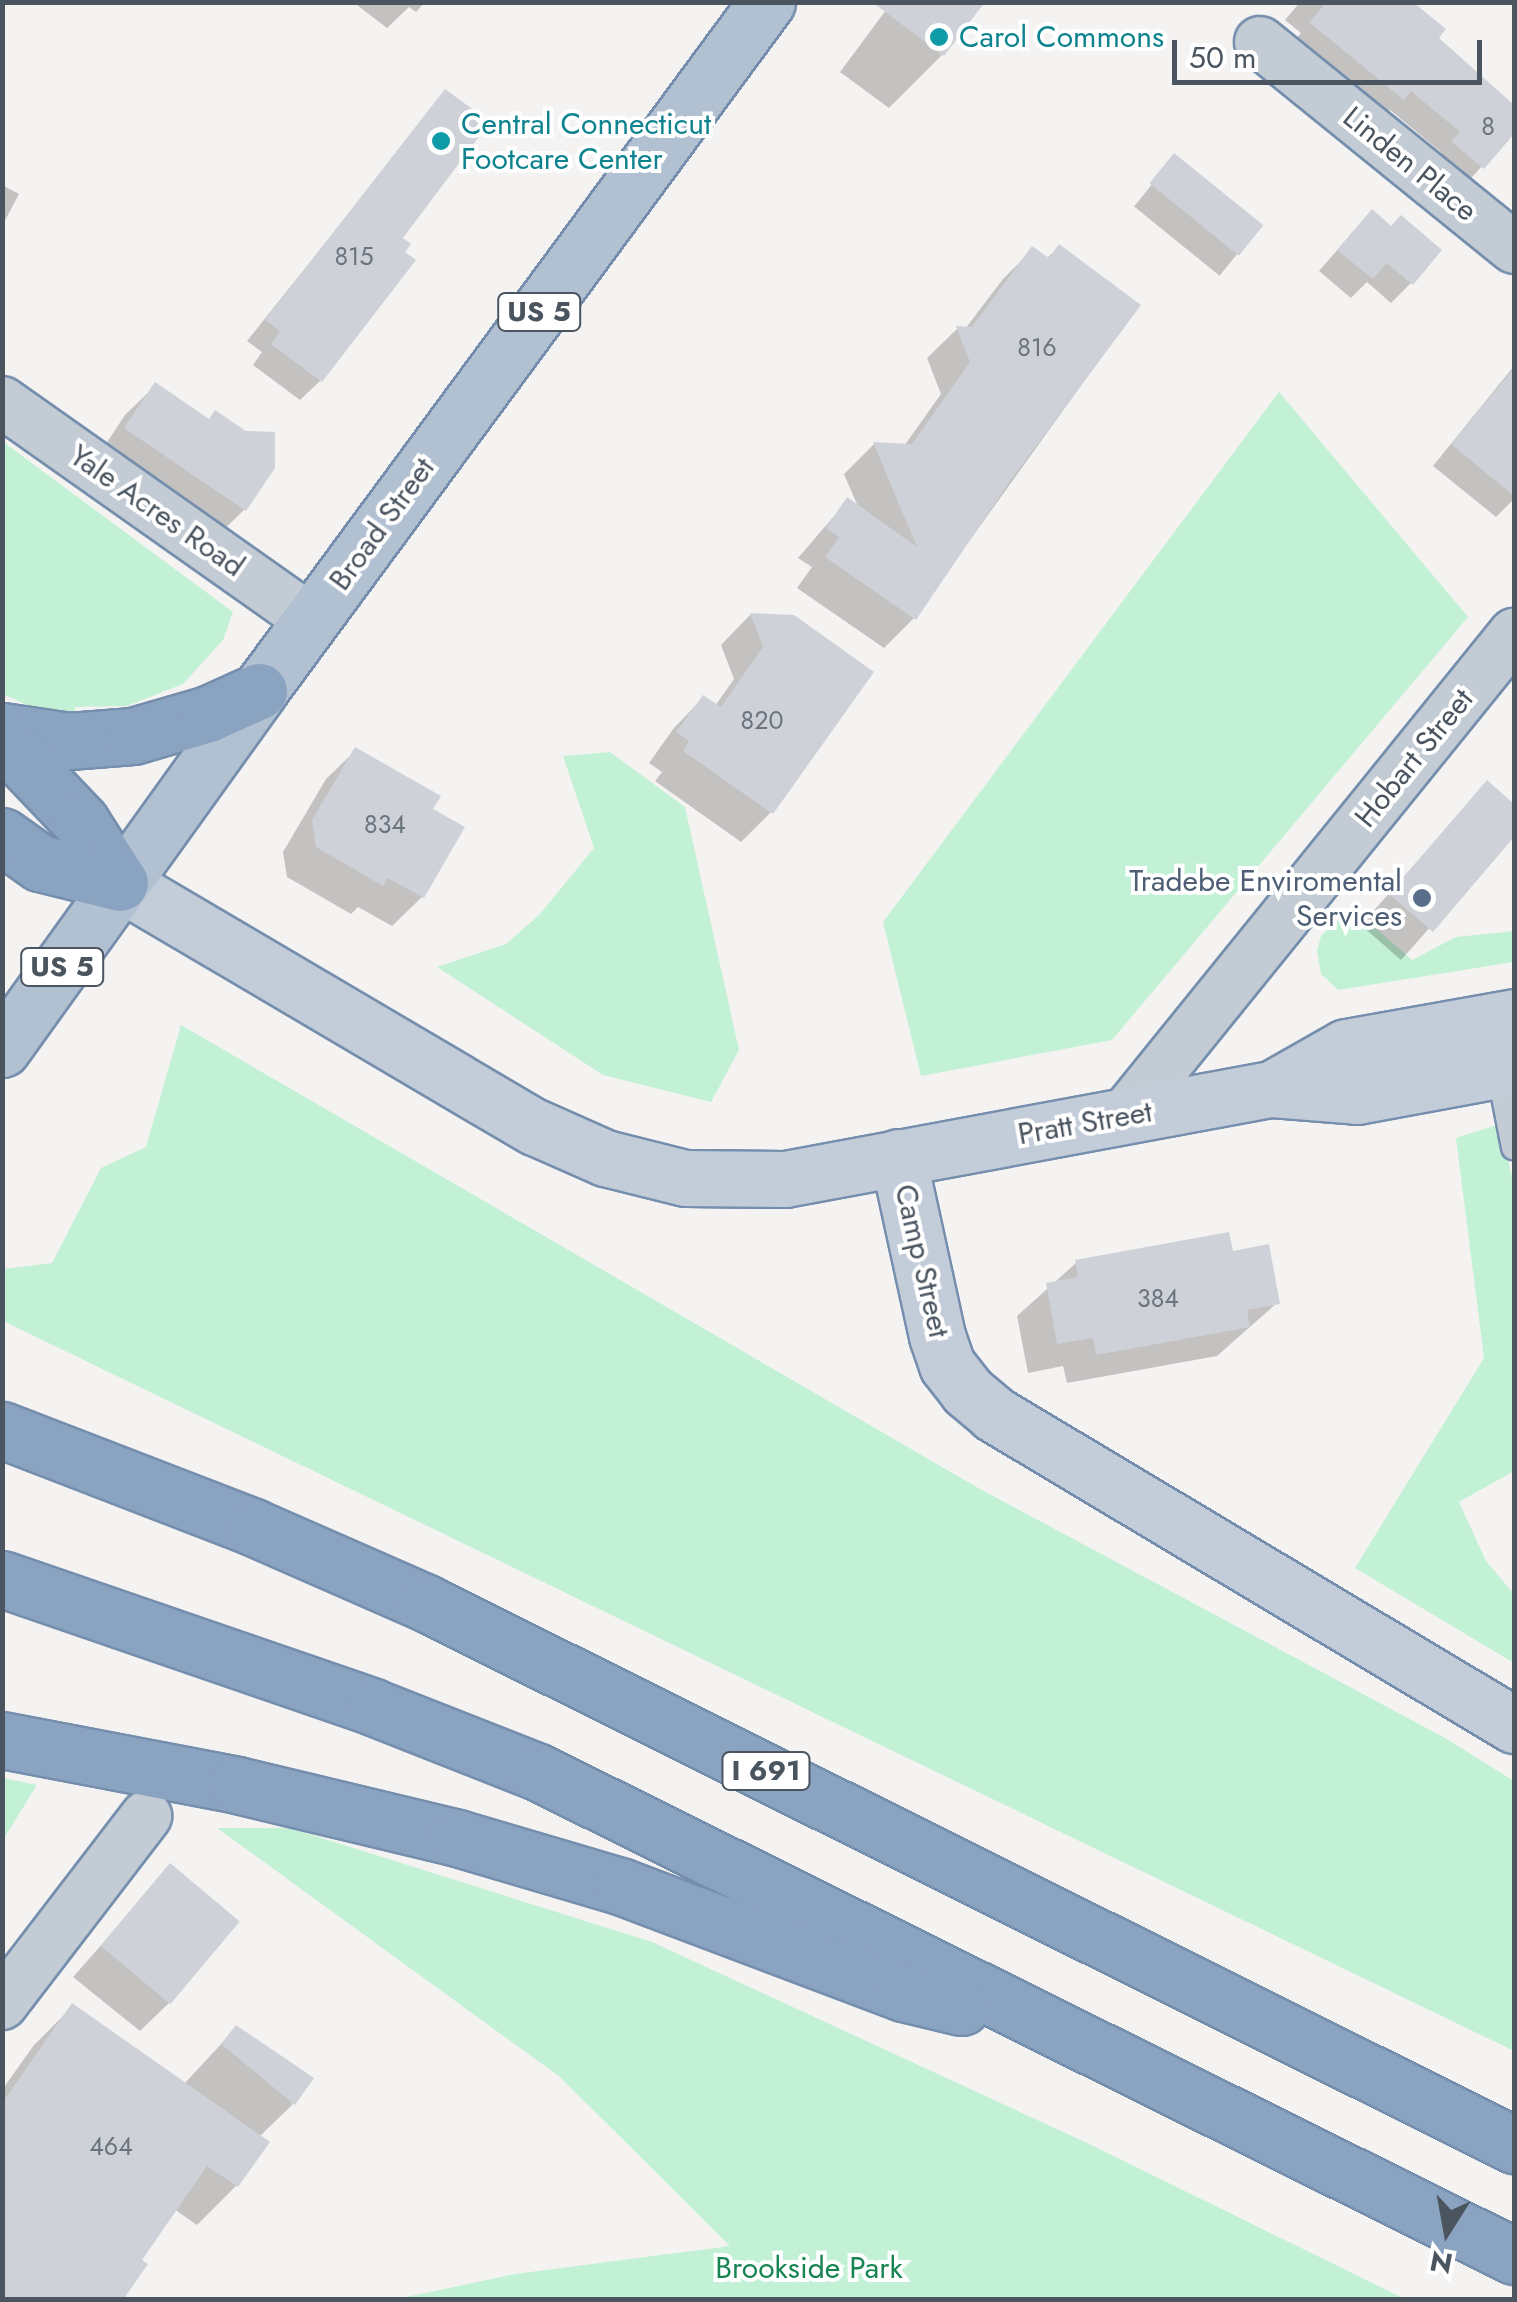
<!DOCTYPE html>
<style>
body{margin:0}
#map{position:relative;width:1517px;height:2302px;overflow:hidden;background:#f5f3f2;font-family:Jost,sans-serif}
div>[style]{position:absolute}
.green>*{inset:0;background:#c2f1d5}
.shadow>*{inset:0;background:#0003;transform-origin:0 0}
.building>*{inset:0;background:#ced1d8;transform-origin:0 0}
.roads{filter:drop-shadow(2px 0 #758ead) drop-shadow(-2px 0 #758ead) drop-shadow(0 2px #758ead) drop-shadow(0 -2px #758ead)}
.lane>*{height:25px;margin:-12.5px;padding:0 12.5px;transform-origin:12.5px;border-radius:12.5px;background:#c3ccd4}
.street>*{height:50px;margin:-25px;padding:0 25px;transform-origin:25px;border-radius:25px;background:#c3ccd4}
.secondary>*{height:55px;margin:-27.5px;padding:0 27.5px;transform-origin:27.5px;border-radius:27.5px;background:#c3cdd9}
.primary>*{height:55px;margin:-27.5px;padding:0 27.5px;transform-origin:27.5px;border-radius:27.5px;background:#b2c1d1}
.highway>*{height:55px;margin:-27.5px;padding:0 27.5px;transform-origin:27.5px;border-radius:27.5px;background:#8aa3c1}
.dots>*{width:28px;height:28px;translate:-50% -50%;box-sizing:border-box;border:5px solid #fff;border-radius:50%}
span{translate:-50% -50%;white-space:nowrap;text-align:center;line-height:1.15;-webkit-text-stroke:8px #fff;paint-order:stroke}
.number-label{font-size:25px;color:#6b747e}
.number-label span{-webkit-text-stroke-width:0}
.shield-label span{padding:2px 8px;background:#fff;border:2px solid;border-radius:8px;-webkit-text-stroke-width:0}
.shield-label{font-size:28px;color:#4a5560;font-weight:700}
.culture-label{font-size:30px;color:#0d838f}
.left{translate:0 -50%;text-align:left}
.street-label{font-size:30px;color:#4a5560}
.service-label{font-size:30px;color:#4e5e75}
.right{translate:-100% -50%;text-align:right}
.park-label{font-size:30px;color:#178551}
.frame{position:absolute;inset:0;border:5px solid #4a5560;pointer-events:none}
.north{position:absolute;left:1397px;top:2182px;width:100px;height:100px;-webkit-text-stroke:8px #fff;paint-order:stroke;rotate:191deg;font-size:28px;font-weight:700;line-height:40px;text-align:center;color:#4a5560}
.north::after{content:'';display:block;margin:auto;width:35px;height:45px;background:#4a5560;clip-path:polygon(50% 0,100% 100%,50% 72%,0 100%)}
.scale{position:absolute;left:1172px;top:40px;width:310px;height:45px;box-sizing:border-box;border:5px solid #4a5560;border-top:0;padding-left:12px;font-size:30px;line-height:35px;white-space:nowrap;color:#4a5560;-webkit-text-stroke:8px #fff;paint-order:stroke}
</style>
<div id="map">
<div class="green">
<div style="clip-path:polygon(1279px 392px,1468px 617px,1112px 1040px,921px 1076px,883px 922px)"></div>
<div style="clip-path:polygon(2px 441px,233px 612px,223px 640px,183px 684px,127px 706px,75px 707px,74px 718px,51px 716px,3px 694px)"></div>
<div style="clip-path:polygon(610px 752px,685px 807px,739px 1050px,711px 1102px,603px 1075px,437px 967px,506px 944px,540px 914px,594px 848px,563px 756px)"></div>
<div style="clip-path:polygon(1351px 907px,1412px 960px,1456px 937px,1514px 931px,1514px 962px,1338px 990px,1321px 974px,1317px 951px,1321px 936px)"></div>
<div style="clip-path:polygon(181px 1025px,980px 1489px,1445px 1738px,1514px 1781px,1514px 2051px,3px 1321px,3px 1269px,52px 1263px,101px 1168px,146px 1147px)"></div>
<div style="clip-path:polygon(1500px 1124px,1514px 1186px,1514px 1471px,1459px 1502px,1486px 1561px,1514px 1594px,1514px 1663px,1355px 1568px,1484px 1358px,1456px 1138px)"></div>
<div style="clip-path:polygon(3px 1778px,37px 1785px,3px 1840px,2px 1778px)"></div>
<div style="clip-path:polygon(217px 1828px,290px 1828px,652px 1942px,1085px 2142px,1405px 2299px,397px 2299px,515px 2274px,730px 2246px,560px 2077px)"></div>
</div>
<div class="shadow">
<div style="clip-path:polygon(353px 2px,425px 2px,416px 12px,409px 7px,387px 28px)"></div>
<div style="clip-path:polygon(892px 2px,942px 55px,889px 108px,840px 72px)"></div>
<div style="clip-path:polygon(1300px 2px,1407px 2px,1514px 131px,1463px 187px,1434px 162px,1442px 153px,1390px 110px,1382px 118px,1291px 44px,1301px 33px,1285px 20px)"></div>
<div style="clip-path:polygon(446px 92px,399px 238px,320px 381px,300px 400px,253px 365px,262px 352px,247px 341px)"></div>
<div style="left:1175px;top:156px;width:110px;height:65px;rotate:39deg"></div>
<div style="clip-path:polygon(2px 185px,19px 194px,2px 226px)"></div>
<div style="clip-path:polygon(1352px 233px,1411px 283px,1391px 303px,1367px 282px,1351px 298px,1319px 271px)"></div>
<div style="clip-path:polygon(1059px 247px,1138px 306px,914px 618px,884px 648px,797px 588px,812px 567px,798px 558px,847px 501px,859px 509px,844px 474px,874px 444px,904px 446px,941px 394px,927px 358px,957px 329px,965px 329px,1003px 279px,1033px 249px,1046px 259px)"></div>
<div style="clip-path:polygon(1514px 366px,1514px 499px,1496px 517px,1433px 466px)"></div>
<div style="clip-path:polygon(155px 386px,272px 467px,244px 510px,214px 539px,96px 459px,125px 415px)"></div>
<div style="clip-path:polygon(750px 615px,793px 617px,771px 812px,741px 842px,655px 781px,662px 772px,649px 763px,674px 728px,703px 698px,715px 706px,734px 679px,721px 645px)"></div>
<div style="clip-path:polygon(356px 750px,430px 810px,462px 828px,422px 897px,392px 926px,358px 907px,351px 914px,287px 877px,283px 852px,326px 779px)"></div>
<div style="clip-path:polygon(1487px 783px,1514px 807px,1514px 833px,1401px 960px,1361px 925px)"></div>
<div style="clip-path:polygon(1231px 1254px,1277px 1303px,1217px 1356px,1067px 1383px,1063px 1366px,1028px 1373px,1017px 1316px,1076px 1263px)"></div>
<div style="clip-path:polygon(170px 1867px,170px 2002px,140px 2031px,73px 1977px)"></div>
<div style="clip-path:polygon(73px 2006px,184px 2084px,236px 2028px,293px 2104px,259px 2137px,266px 2142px,236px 2186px,197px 2225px,174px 2209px,139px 2260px,2px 2300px,2px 2090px,34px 2045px)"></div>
</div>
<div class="building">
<div style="clip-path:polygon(872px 2px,985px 2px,944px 56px)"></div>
<div style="clip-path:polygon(1327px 2px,1413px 2px,1446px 29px,1439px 38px,1514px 105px,1514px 134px,1484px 169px,1451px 141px,1460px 132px,1411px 91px,1404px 100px,1309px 22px)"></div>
<div style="clip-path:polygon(445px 89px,490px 122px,403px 238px,411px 244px,405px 252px,416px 260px,322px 382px,271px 344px,280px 331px,265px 320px)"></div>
<div style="left:1174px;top:153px;width:115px;height:39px;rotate:39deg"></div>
<div style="clip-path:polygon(1372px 209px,1391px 226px,1401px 215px,1442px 250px,1413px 285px,1387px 263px,1373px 279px,1337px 250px)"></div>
<div style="clip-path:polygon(1059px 244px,1141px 305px,1010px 481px,916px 620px,825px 557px,839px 537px,826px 528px,847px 497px,917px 547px,873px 442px,912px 444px,970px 362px,956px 326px,972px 327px,1032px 246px,1049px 258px)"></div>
<div style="clip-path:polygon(1514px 368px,1514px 496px,1451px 444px)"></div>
<div style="clip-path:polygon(155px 382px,209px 419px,215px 410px,246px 431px,275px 432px,275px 468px,246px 511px,124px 428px)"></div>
<div style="clip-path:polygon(750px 613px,794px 615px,874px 672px,773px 814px,683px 751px,689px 741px,676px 732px,703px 695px,721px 707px,763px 647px)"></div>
<div style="clip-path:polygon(355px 747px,441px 796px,433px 809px,465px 827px,424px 898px,388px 878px,383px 886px,316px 847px,312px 820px)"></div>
<div style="clip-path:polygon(1487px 780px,1514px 804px,1514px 837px,1433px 932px,1389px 894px)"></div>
<div style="clip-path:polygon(1229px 1232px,1233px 1251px,1269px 1244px,1280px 1304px,1247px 1310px,1250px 1327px,1096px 1355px,1093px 1338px,1057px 1344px,1046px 1283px,1078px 1277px,1075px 1260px)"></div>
<div style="left:170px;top:1863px;width:91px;height:108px;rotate:40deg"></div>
<div style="clip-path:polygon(72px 2003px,270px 2142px,238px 2187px,207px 2166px,142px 2260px,148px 2264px,123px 2300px,2px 2300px,2px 2103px)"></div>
<div style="clip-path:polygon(236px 2025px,314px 2078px,295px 2105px,221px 2044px)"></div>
</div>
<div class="roads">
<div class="lane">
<div style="left:1499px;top:1070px;width:78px;rotate:79deg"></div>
</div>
<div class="street">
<div style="left:1260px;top:42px;width:327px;rotate:39deg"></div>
<div style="left:2px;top:402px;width:380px;rotate:35.2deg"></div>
<div style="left:1125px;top:1115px;width:619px;rotate:-51.04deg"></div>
<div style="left:2px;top:2004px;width:237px;rotate:-52.5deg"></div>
</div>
<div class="secondary">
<div style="left:120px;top:883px;width:481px;rotate:30.5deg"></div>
<div style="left:535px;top:1127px;width:77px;rotate:23.9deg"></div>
<div style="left:605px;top:1158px;width:82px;rotate:14deg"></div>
<div style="left:685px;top:1178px;width:100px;rotate:0.6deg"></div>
<div style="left:785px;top:1179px;width:495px;rotate:-10.5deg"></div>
<div style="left:1272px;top:1089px;width:85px;rotate:4.7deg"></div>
<div style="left:1357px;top:1096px;width:160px;rotate:-10.5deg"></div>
<div style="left:1272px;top:1089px;width:85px;rotate:-29.6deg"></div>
<div style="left:1346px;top:1047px;width:171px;rotate:-10.1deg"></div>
<div style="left:898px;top:1157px;width:183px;rotate:77.7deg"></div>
<div style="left:937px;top:1336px;width:31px;rotate:71deg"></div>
<div style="left:947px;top:1365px;width:33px;rotate:52deg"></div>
<div style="left:967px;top:1391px;width:35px;rotate:40deg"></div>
<div style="left:994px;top:1414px;width:606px;rotate:30.88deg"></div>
</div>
<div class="primary">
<div style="left:2px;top:1049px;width:441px;rotate:-54.3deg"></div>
<div style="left:259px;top:691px;width:856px;rotate:-53.6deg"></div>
</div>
<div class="highway">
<div style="left:2px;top:731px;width:68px;rotate:8.5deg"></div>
<div style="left:69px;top:741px;width:64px;rotate:-4.5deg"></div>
<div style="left:133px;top:736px;width:78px;rotate:-16.3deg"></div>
<div style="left:208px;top:714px;width:56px;rotate:-24.3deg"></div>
<div style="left:2px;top:739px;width:115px;rotate:46.4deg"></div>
<div style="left:81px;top:822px;width:72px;rotate:57.4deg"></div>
<div style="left:2px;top:836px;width:47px;rotate:35.4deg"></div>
<div style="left:40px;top:863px;width:82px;rotate:14deg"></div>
<div style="left:2px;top:1430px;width:269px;rotate:21.1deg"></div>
<div style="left:253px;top:1527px;width:189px;rotate:23.7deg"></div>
<div style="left:426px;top:1603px;width:1216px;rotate:26.48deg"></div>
<div style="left:2px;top:1579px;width:392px;rotate:19deg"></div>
<div style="left:373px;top:1707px;width:177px;rotate:21.5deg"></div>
<div style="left:538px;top:1772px;width:1089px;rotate:26.38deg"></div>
<div style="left:2px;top:1740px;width:239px;rotate:10.8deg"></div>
<div style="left:237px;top:1785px;width:226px;rotate:13.5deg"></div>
<div style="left:457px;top:1838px;width:170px;rotate:16.4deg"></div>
<div style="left:620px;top:1886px;width:303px;rotate:20.7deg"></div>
<div style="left:903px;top:1993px;width:60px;rotate:13.6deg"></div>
</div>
</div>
<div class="dots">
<div style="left:939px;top:37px;background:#0f9aa8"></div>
<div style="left:441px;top:141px;background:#0f9aa8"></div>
<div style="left:1422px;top:898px;background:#5c6f8a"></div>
</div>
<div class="number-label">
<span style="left:1488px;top:126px">8</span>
<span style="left:354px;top:256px">815</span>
<span style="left:1037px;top:347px">816</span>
<span style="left:762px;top:720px">820</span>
<span style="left:385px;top:824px">834</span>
<span style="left:1158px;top:1298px">384</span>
<span style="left:111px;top:2146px">464</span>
</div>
<div class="shield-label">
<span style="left:539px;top:312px">US 5</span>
<span style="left:62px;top:967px">US 5</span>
<span style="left:766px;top:1771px">I 691</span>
</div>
<div class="culture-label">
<span class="left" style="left:959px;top:37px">Carol Commons</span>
<span class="left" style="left:461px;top:141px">Central Connecticut<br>Footcare Center</span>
</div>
<div class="street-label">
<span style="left:1410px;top:164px;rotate:39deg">Linden Place</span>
<span style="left:157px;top:511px;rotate:35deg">Yale Acres Road</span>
<span style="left:382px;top:524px;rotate:-54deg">Broad Street</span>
<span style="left:1414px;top:758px;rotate:-51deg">Hobart Street</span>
<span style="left:1085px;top:1123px;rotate:-10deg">Pratt Street</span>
<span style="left:922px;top:1261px;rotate:77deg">Camp Street</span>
</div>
<div class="service-label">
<span class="right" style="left:1402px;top:898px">Tradebe Enviromental<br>Services</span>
</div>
<div class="park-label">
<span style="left:809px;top:2268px">Brookside Park</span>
</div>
<div class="frame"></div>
<div class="north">N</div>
<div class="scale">50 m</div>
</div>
